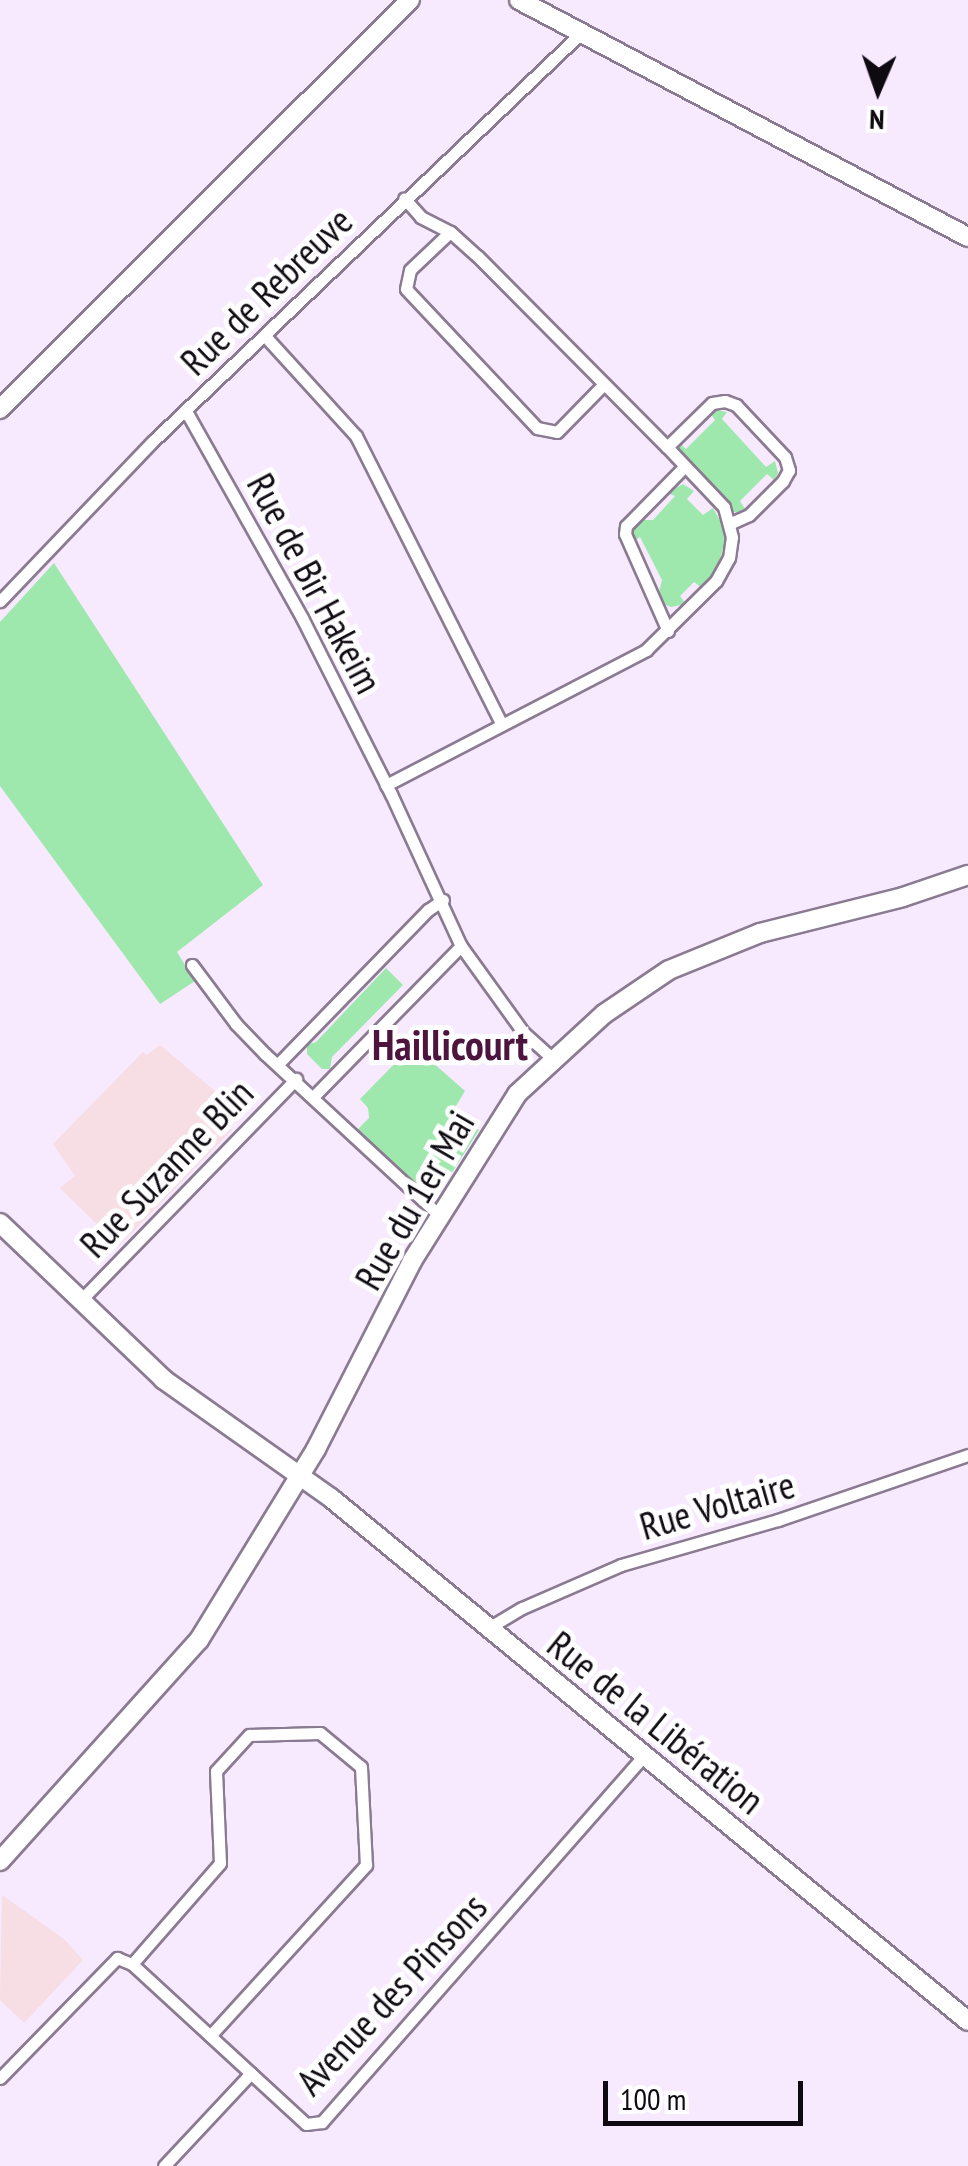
<!DOCTYPE html>
<meta charset="utf-8">
<style>
body{margin:0}
#map{position:relative;width:968px;height:2166px;overflow:hidden;background:#f7e9fe;font-family:"PT Sans Narrow",sans-serif}
div>[style]{position:absolute}
.education>*{inset:0;background:#f7dde4}
.green>*{inset:0;background:#9fe8ad}
.roads{filter:drop-shadow(2px 0 #8b7b92) drop-shadow(-2px 0 #8b7b92) drop-shadow(0 2px #8b7b92) drop-shadow(0 -2px #8b7b92)}
.street>*{height:11px;margin:-5.5px;padding:0 5.5px;transform-origin:5.5px;border-radius:5.5px;background:#fff}
.secondary>*{height:18px;margin:-9px;padding:0 9px;transform-origin:9px;border-radius:9px;background:#fff}
.primary>*{height:18px;margin:-9px;padding:0 9px;transform-origin:9px;border-radius:9px;background:#fff}
span{translate:-50% -50%;white-space:nowrap;text-align:center;line-height:1.15;-webkit-text-stroke:10px #fff;paint-order:stroke}
.street-label{font-size:38px;color:#0f0a12}
.quarter-label{font-size:42px;color:#4d143d;font-weight:700}
.north{position:absolute;left:828px;top:40px;width:100px;height:100px;-webkit-text-stroke:8px #fff;paint-order:stroke;rotate:182deg;font-size:28px;font-weight:700;line-height:40px;text-align:center;color:#0f0a12}
.north::after{content:'';display:block;margin:auto;width:35px;height:45px;background:#0f0a12;clip-path:polygon(50% 0,100% 100%,50% 72%,0 100%)}
.scale{position:absolute;left:603px;top:2081px;width:200px;height:45px;box-sizing:border-box;border:5px solid #0f0a12;border-top:0;padding-left:12px;font-size:30px;line-height:35px;white-space:nowrap;color:#0f0a12;-webkit-text-stroke:8px #fff;paint-order:stroke}
</style>
<div id="map">
<div class="education">
<div style="clip-path:polygon(160px 1045px,234px 1107px,221px 1120px,232px 1130px,119px 1246px,60px 1188px,75px 1176px,53px 1144px,143px 1052px,147px 1055px)"></div>
<div style="clip-path:polygon(2px 1895px,64px 1939px,83px 1960px,24px 2023px,0 2000px)"></div>
</div>
<div class="green">
<div style="clip-path:polygon(717px 410px,727px 412px,722px 419px,766px 467px,775px 461px,778px 473px,774px 480px,767px 474px,740px 501px,745px 509px,738px 512px,731px 512px,731px 503px,678px 450px,678px 442px,686px 449px,715px 420px,710px 413px)"></div>
<div style="clip-path:polygon(683px 484px,694px 491px,687px 499px,703px 515px,713px 508px,724px 528px,724px 546px,714px 577px,703px 589px,694px 582px,680px 596px,686px 604px,671px 607px,661px 603px,658px 596px,662px 580px,640px 537px,633px 542px,631px 534px,638px 520px,653px 520px,675px 496px,667px 493px)"></div>
<div style="clip-path:polygon(54px 563px,263px 885px,177px 952px,195px 981px,160px 1004px,0 786px,0 622px)"></div>
<div style="clip-path:polygon(386px 968px,403px 985px,332px 1057px,330px 1069px,322px 1069px,307px 1054px,307px 1045px,316px 1042px)"></div>
<div style="clip-path:polygon(413px 1045px,465px 1091px,451px 1114px,479px 1130px,432px 1204px,355px 1132px,369px 1118px,368px 1108px,360px 1099px)"></div>
</div>
<div class="roads">
<div class="street">
<div style="left:450px;top:232px;width:55px;rotate:136.5deg"></div>
<div style="left:410px;top:270px;width:19px;rotate:102deg"></div>
<div style="left:406px;top:289px;width:191px;rotate:46.7deg"></div>
<div style="left:537px;top:428px;width:20px;rotate:11deg"></div>
<div style="left:557px;top:432px;width:67px;rotate:-45.6deg"></div>
<div style="left:265px;top:336px;width:135px;rotate:47.7deg"></div>
<div style="left:356px;top:436px;width:322px;rotate:63.2deg"></div>
<div style="left:186px;top:411px;width:237px;rotate:60.7deg"></div>
<div style="left:302px;top:618px;width:197px;rotate:63.2deg"></div>
<div style="left:391px;top:794px;width:167px;rotate:65.3deg"></div>
<div style="left:461px;top:946px;width:106px;rotate:54.2deg"></div>
<div style="left:523px;top:1032px;width:40px;rotate:42deg"></div>
<div style="left:667px;top:447px;width:63px;rotate:-44.4deg"></div>
<div style="left:712px;top:403px;width:13px;rotate:-9deg"></div>
<div style="left:725px;top:401px;width:12px;rotate:20deg"></div>
<div style="left:736px;top:405px;width:71px;rotate:46.7deg"></div>
<div style="left:785px;top:457px;width:14px;rotate:73deg"></div>
<div style="left:789px;top:470px;width:13px;rotate:119deg"></div>
<div style="left:783px;top:481px;width:48px;rotate:135deg"></div>
<div style="left:749px;top:515px;width:20px;rotate:156deg"></div>
<div style="left:0;top:601px;width:221px;rotate:-46.3deg"></div>
<div style="left:153px;top:441px;width:591px;rotate:-43.63deg"></div>
<div style="left:668px;top:631px;width:106px;rotate:-113.9deg"></div>
<div style="left:625px;top:534px;width:8px;rotate:-83deg"></div>
<div style="left:626px;top:526px;width:84px;rotate:-45.5deg"></div>
<div style="left:386px;top:785px;width:293px;rotate:-27.4deg"></div>
<div style="left:646px;top:650px;width:98px;rotate:-44.6deg"></div>
<div style="left:716px;top:581px;width:26px;rotate:-61deg"></div>
<div style="left:729px;top:558px;width:21px;rotate:-82deg"></div>
<div style="left:732px;top:537px;width:31px;rotate:-105deg"></div>
<div style="left:724px;top:507px;width:83px;rotate:-133.5deg"></div>
<div style="left:667px;top:447px;width:269px;rotate:-134.8deg"></div>
<div style="left:477px;top:256px;width:36px;rotate:-138deg"></div>
<div style="left:450px;top:232px;width:33px;rotate:-153deg"></div>
<div style="left:421px;top:217px;width:25px;rotate:-132deg"></div>
<div style="left:192px;top:965px;width:74px;rotate:53.3deg"></div>
<div style="left:236px;top:1024px;width:42px;rotate:46deg"></div>
<div style="left:265px;top:1054px;width:237px;rotate:42.8deg"></div>
<div style="left:279px;top:1063px;width:214px;rotate:-45.8deg"></div>
<div style="left:428px;top:910px;width:18px;rotate:-34deg"></div>
<div style="left:314px;top:1096px;width:210px;rotate:-45.6deg"></div>
<div style="left:80px;top:1301px;width:310px;rotate:-45.8deg"></div>
<div style="left:490px;top:1627px;width:37px;rotate:-31deg"></div>
<div style="left:522px;top:1608px;width:108px;rotate:-23.5deg"></div>
<div style="left:621px;top:1565px;width:163px;rotate:-16deg"></div>
<div style="left:778px;top:1520px;width:201px;rotate:-18.9deg"></div>
<div style="left:132px;top:1964px;width:134px;rotate:-48.9deg"></div>
<div style="left:220px;top:1863px;width:92px;rotate:-92.5deg"></div>
<div style="left:216px;top:1771px;width:49px;rotate:-47.5deg"></div>
<div style="left:249px;top:1735px;width:71px;rotate:-1.6deg"></div>
<div style="left:320px;top:1733px;width:53px;rotate:39.7deg"></div>
<div style="left:361px;top:1767px;width:98px;rotate:87.1deg"></div>
<div style="left:366px;top:1865px;width:231px;rotate:132.4deg"></div>
<div style="left:0;top:2078px;width:168px;rotate:-45.7deg"></div>
<div style="left:117px;top:1958px;width:16px;rotate:22deg"></div>
<div style="left:132px;top:1964px;width:236px;rotate:42.6deg"></div>
<div style="left:306px;top:2124px;width:16px;rotate:-7deg"></div>
<div style="left:322px;top:2122px;width:487px;rotate:-48.7deg"></div>
<div style="left:164px;top:2166px;width:127px;rotate:-46.9deg"></div>
</div>
<div class="secondary">
<div style="left:519px;top:0;width:508px;rotate:27.83deg"></div>
<div style="left:0;top:1223px;width:226px;rotate:43.7deg"></div>
<div style="left:163px;top:1379px;width:206px;rotate:35.3deg"></div>
<div style="left:331px;top:1498px;width:824px;rotate:39.39deg"></div>
<div style="left:0;top:1861px;width:297px;rotate:-48deg"></div>
<div style="left:199px;top:1640px;width:224px;rotate:-58.5deg"></div>
<div style="left:316px;top:1449px;width:211px;rotate:-62.9deg"></div>
<div style="left:412px;top:1261px;width:197px;rotate:-57.8deg"></div>
<div style="left:517px;top:1094px;width:118px;rotate:-42.6deg"></div>
<div style="left:604px;top:1014px;width:78px;rotate:-34.1deg"></div>
<div style="left:669px;top:970px;width:98px;rotate:-22.1deg"></div>
<div style="left:760px;top:933px;width:147px;rotate:-14.1deg"></div>
<div style="left:903px;top:897px;width:69px;rotate:-18.7deg"></div>
</div>
<div class="primary">
<div style="left:0;top:409px;width:579px;rotate:-44.93deg"></div>
</div>
</div>
<div class="street-label">
<span style="left:266px;top:291px;rotate:-44deg">Rue de Rebreuve</span>
<span style="left:315px;top:583px;rotate:62deg">Rue de Bir Hakeim</span>
<span style="left:166px;top:1168px;rotate:-46deg">Rue Suzanne Blin</span>
<span style="left:414px;top:1200px;rotate:-60deg">Rue du 1er Mai</span>
<span style="left:717px;top:1505px;rotate:-16deg">Rue Voltaire</span>
<span style="left:656px;top:1722px;rotate:39deg">Rue de la Libération</span>
<span style="left:391px;top:1994px;rotate:-47deg">Avenue des Pinsons</span>
</div>
<div class="quarter-label">
<span style="left:450px;top:1045px">Haillicourt</span>
</div>
<div class="north">N</div>
<div class="scale">100 m</div>
</div>
